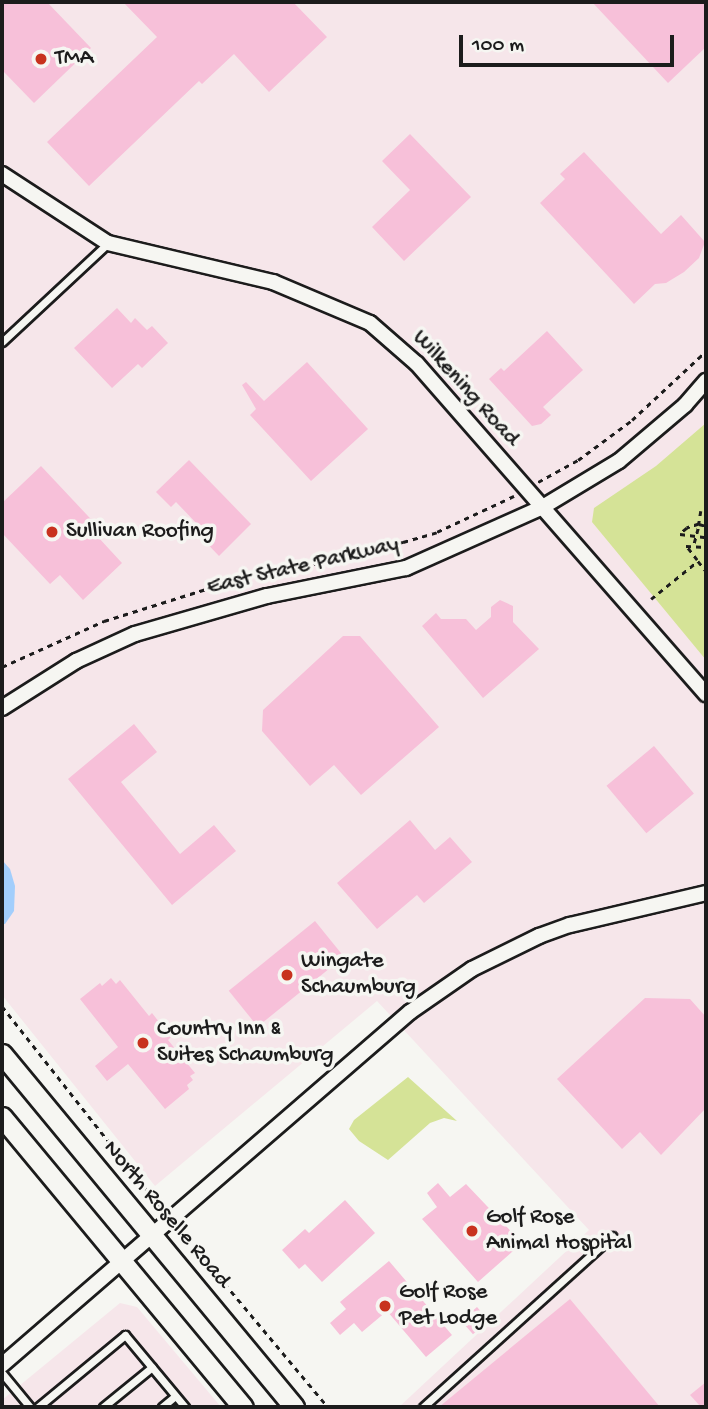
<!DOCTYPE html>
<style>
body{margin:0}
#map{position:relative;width:708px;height:1409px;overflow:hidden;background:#f6f6f2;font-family:"Gochi Hand",sans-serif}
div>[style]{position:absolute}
.built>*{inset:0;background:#f6e6ea}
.green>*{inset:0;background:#d5e397}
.water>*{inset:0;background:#a2cefc}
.building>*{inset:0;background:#f7c0d9;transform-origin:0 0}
.path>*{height:2.5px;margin-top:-1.25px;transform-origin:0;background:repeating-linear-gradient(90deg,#1c1c1c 0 5px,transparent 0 10px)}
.roads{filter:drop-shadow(2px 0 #1c1c1c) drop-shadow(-2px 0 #1c1c1c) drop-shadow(0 2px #1c1c1c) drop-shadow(0 -2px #1c1c1c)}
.lane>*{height:7px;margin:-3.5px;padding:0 3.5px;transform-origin:3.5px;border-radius:3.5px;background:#f6f6f2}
.street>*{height:14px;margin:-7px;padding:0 7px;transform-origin:7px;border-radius:7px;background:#f6f6f2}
.secondary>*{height:19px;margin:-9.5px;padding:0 9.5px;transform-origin:9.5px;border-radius:9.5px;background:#f6f6f2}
.dots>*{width:19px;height:19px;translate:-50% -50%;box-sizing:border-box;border:4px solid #f6f6f2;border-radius:50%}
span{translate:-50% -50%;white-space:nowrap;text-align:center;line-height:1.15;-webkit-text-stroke:7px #f6f6f2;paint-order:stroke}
.poi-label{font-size:23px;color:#1c1c1c}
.left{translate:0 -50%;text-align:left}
.street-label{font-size:23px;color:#1c1c1c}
.frame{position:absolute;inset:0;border:4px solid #1c1c1c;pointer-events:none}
.scale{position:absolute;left:459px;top:35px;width:215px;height:32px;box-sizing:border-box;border:4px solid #1c1c1c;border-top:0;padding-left:9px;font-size:21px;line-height:24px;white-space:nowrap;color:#1c1c1c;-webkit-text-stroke:5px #f6f6f2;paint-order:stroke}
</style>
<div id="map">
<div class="built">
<div style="clip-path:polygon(2px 2px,706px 2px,706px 1407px,399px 1407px,589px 1230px,377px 1001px,155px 1186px,2px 995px)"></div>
<div style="clip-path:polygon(120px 1303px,137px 1307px,221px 1407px,2px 1407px,2px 1400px)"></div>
</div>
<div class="green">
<div style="clip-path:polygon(706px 423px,706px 660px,592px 522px,594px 508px,656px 466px)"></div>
<div style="clip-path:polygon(408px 1077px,457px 1121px,444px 1118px,430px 1123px,388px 1160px,359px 1141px,349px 1129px,354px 1120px)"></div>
</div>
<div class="water">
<div style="clip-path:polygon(2px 860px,10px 869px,15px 886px,14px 911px,5px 924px,2px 924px)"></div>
</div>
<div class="building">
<div style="clip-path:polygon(2px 2px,47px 2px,91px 48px,34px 103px,2px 70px)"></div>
<div style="clip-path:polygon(123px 2px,293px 2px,327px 37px,269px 92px,234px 54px,202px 84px,199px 81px,89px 186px,47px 142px,157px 37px)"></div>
<div style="clip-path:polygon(592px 2px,706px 2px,706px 47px,668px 83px)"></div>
<div style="clip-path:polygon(410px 134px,471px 197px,404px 261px,372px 227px,410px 190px,382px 161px)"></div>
<div style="clip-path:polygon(584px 152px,661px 234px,681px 215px,705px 242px,699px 258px,684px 272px,666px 283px,655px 284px,634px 304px,540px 203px,565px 179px,560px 174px)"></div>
<div style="clip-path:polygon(117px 308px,131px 323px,135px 318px,147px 330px,152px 326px,168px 343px,142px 368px,138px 364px,112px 388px,74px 348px)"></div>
<div style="clip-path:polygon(547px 331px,583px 370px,543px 407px,551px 415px,541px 424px,532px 426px,489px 379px,501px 368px,504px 371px)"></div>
<div style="clip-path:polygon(307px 362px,368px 429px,311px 481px,250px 415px,256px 409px,242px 385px,246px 382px,264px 401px)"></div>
<div style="clip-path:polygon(189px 460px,251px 524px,219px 556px,194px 530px,199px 526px,176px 502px,171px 507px,156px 492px)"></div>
<div style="clip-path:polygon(41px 466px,103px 532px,98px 537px,122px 563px,83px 600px,60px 575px,50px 584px,2px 533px,2px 503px)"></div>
<div style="clip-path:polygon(500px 600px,513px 606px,513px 622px,539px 649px,483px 698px,422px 626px,436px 613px,441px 619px,466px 619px,476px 630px,491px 617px,491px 607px)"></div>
<div style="clip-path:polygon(343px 636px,360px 636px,439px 727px,361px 795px,334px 765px,310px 786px,262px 731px,263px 710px)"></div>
<div style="clip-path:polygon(134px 724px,157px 752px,121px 782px,180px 854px,214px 825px,236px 851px,172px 905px,68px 779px)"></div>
<div style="left:654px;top:746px;width:62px;height:62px;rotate:50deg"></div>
<div style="clip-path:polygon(410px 820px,435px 850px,450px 837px,472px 862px,424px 903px,417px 895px,377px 929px,337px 883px)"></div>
<div style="left:315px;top:921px;width:46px;height:111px;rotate:51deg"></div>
<div style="clip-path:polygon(111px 978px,116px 984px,120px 980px,149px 1016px,152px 1013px,171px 1037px,168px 1040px,195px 1073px,190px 1076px,193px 1080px,187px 1085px,189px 1089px,165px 1109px,128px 1064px,107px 1081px,95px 1066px,118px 1047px,80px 999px,100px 983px,102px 986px)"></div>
<div style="clip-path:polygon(645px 998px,690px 999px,706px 1017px,706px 1108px,661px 1155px,640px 1132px,622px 1149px,557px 1079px)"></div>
<div style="clip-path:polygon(438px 1183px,450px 1197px,466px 1184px,522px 1243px,478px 1282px,422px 1219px,437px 1207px,427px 1193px)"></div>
<div style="clip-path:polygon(345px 1200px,375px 1233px,322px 1282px,305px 1264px,299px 1269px,282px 1250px,305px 1229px,309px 1233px)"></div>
<div style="clip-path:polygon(389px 1261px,452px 1335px,426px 1357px,387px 1311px,362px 1332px,354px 1323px,340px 1335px,330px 1323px,346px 1309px,340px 1302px)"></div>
<div style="clip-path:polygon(570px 1299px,660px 1407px,439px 1407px)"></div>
<div style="left:477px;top:1307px;width:18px;height:21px;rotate:49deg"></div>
<div style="clip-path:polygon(706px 1382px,706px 1407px,701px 1407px,690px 1395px)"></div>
</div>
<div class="path">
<div style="left:538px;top:482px;width:46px;rotate:-28.8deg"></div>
<div style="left:578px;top:460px;width:67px;rotate:-36.5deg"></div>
<div style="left:632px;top:420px;width:101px;rotate:-43deg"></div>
<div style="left:701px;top:511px;width:13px;rotate:99deg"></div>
<div style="left:699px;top:524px;width:13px;rotate:162deg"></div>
<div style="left:687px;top:528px;width:9px;rotate:139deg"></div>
<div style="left:680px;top:534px;width:26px;rotate:7deg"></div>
<div style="left:694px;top:543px;width:20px;rotate:-75deg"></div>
<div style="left:699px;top:524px;width:7px;rotate:16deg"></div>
<div style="left:697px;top:560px;width:18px;rotate:-128deg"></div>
<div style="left:686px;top:546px;width:20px;rotate:3deg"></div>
<div style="left:651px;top:599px;width:60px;rotate:-39deg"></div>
<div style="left:698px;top:561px;width:13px;rotate:51deg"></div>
<div style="left:2px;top:667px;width:112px;rotate:-24.3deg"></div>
<div style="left:104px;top:621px;width:137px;rotate:-17.4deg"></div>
<div style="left:235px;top:580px;width:119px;rotate:-11.6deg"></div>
<div style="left:352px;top:556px;width:53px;rotate:-15.4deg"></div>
<div style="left:403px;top:542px;width:35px;rotate:-16deg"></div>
<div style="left:437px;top:532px;width:85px;rotate:-25.1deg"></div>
<div style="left:2px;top:1006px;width:258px;rotate:51.8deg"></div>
<div style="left:180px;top:1230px;width:231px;rotate:50.1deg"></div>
</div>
<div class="roads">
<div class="lane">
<div style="left:2px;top:342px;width:145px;rotate:-43deg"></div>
<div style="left:2px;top:1373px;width:44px;rotate:50.5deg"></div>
<div style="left:38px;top:1407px;width:113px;rotate:-39.6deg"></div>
<div style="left:125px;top:1335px;width:94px;rotate:50.2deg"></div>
<div style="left:103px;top:1407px;width:63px;rotate:-39.2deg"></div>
<div style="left:162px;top:1407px;width:17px;rotate:-40deg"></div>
<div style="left:423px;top:1407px;width:255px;rotate:-42.1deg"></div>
</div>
<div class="street">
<div style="left:2px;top:174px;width:126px;rotate:33.1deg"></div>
<div style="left:108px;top:243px;width:170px;rotate:13.3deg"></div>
<div style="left:273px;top:282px;width:105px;rotate:22.9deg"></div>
<div style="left:370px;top:323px;width:62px;rotate:41.1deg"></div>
<div style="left:417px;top:364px;width:439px;rotate:48.8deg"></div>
<div style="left:2px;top:708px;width:88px;rotate:-32.4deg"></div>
<div style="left:76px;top:661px;width:65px;rotate:-24.6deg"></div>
<div style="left:135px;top:634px;width:137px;rotate:-16.1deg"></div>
<div style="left:267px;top:596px;width:142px;rotate:-11.4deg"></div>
<div style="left:406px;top:568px;width:148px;rotate:-24deg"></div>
<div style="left:541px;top:508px;width:91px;rotate:-31.1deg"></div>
<div style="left:619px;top:461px;width:87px;rotate:-40.3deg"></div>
<div style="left:685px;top:405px;width:32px;rotate:-49deg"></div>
<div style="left:2px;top:1365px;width:540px;rotate:-40.87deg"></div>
<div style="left:410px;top:1012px;width:75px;rotate:-34.7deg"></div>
<div style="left:472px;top:969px;width:75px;rotate:-26.2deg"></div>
<div style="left:539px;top:936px;width:33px;rotate:-20deg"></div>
<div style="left:570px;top:925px;width:140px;rotate:-13.2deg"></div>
</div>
<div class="secondary">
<div style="left:2px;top:1054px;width:458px;rotate:50.4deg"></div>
<div style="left:2px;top:1117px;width:377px;rotate:50.3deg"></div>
</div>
</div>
<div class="dots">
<div style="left:41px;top:59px;background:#c8321e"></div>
<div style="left:52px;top:532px;background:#c8321e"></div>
<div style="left:287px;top:975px;background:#c8321e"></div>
<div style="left:143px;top:1043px;background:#c8321e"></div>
<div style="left:472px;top:1231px;background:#c8321e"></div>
<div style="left:385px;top:1306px;background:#c8321e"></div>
</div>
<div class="poi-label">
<span class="left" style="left:55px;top:59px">TMA</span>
<span class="left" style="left:66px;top:532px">Sullivan Roofing</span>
<span class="left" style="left:301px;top:975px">Wingate<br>Schaumburg</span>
<span class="left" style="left:157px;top:1043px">Country Inn &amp;<br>Suites Schaumburg</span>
<span class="left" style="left:486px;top:1231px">Golf Rose<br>Animal Hospital</span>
<span class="left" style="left:399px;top:1306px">Golf Rose<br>Pet Lodge</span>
</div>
<div class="street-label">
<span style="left:465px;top:389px;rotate:48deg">Wilkening Road</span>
<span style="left:303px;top:567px;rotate:-13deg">East State Parkway</span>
<span style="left:166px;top:1215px;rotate:50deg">North Roselle Road</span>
</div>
<div class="frame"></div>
<div class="scale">100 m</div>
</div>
